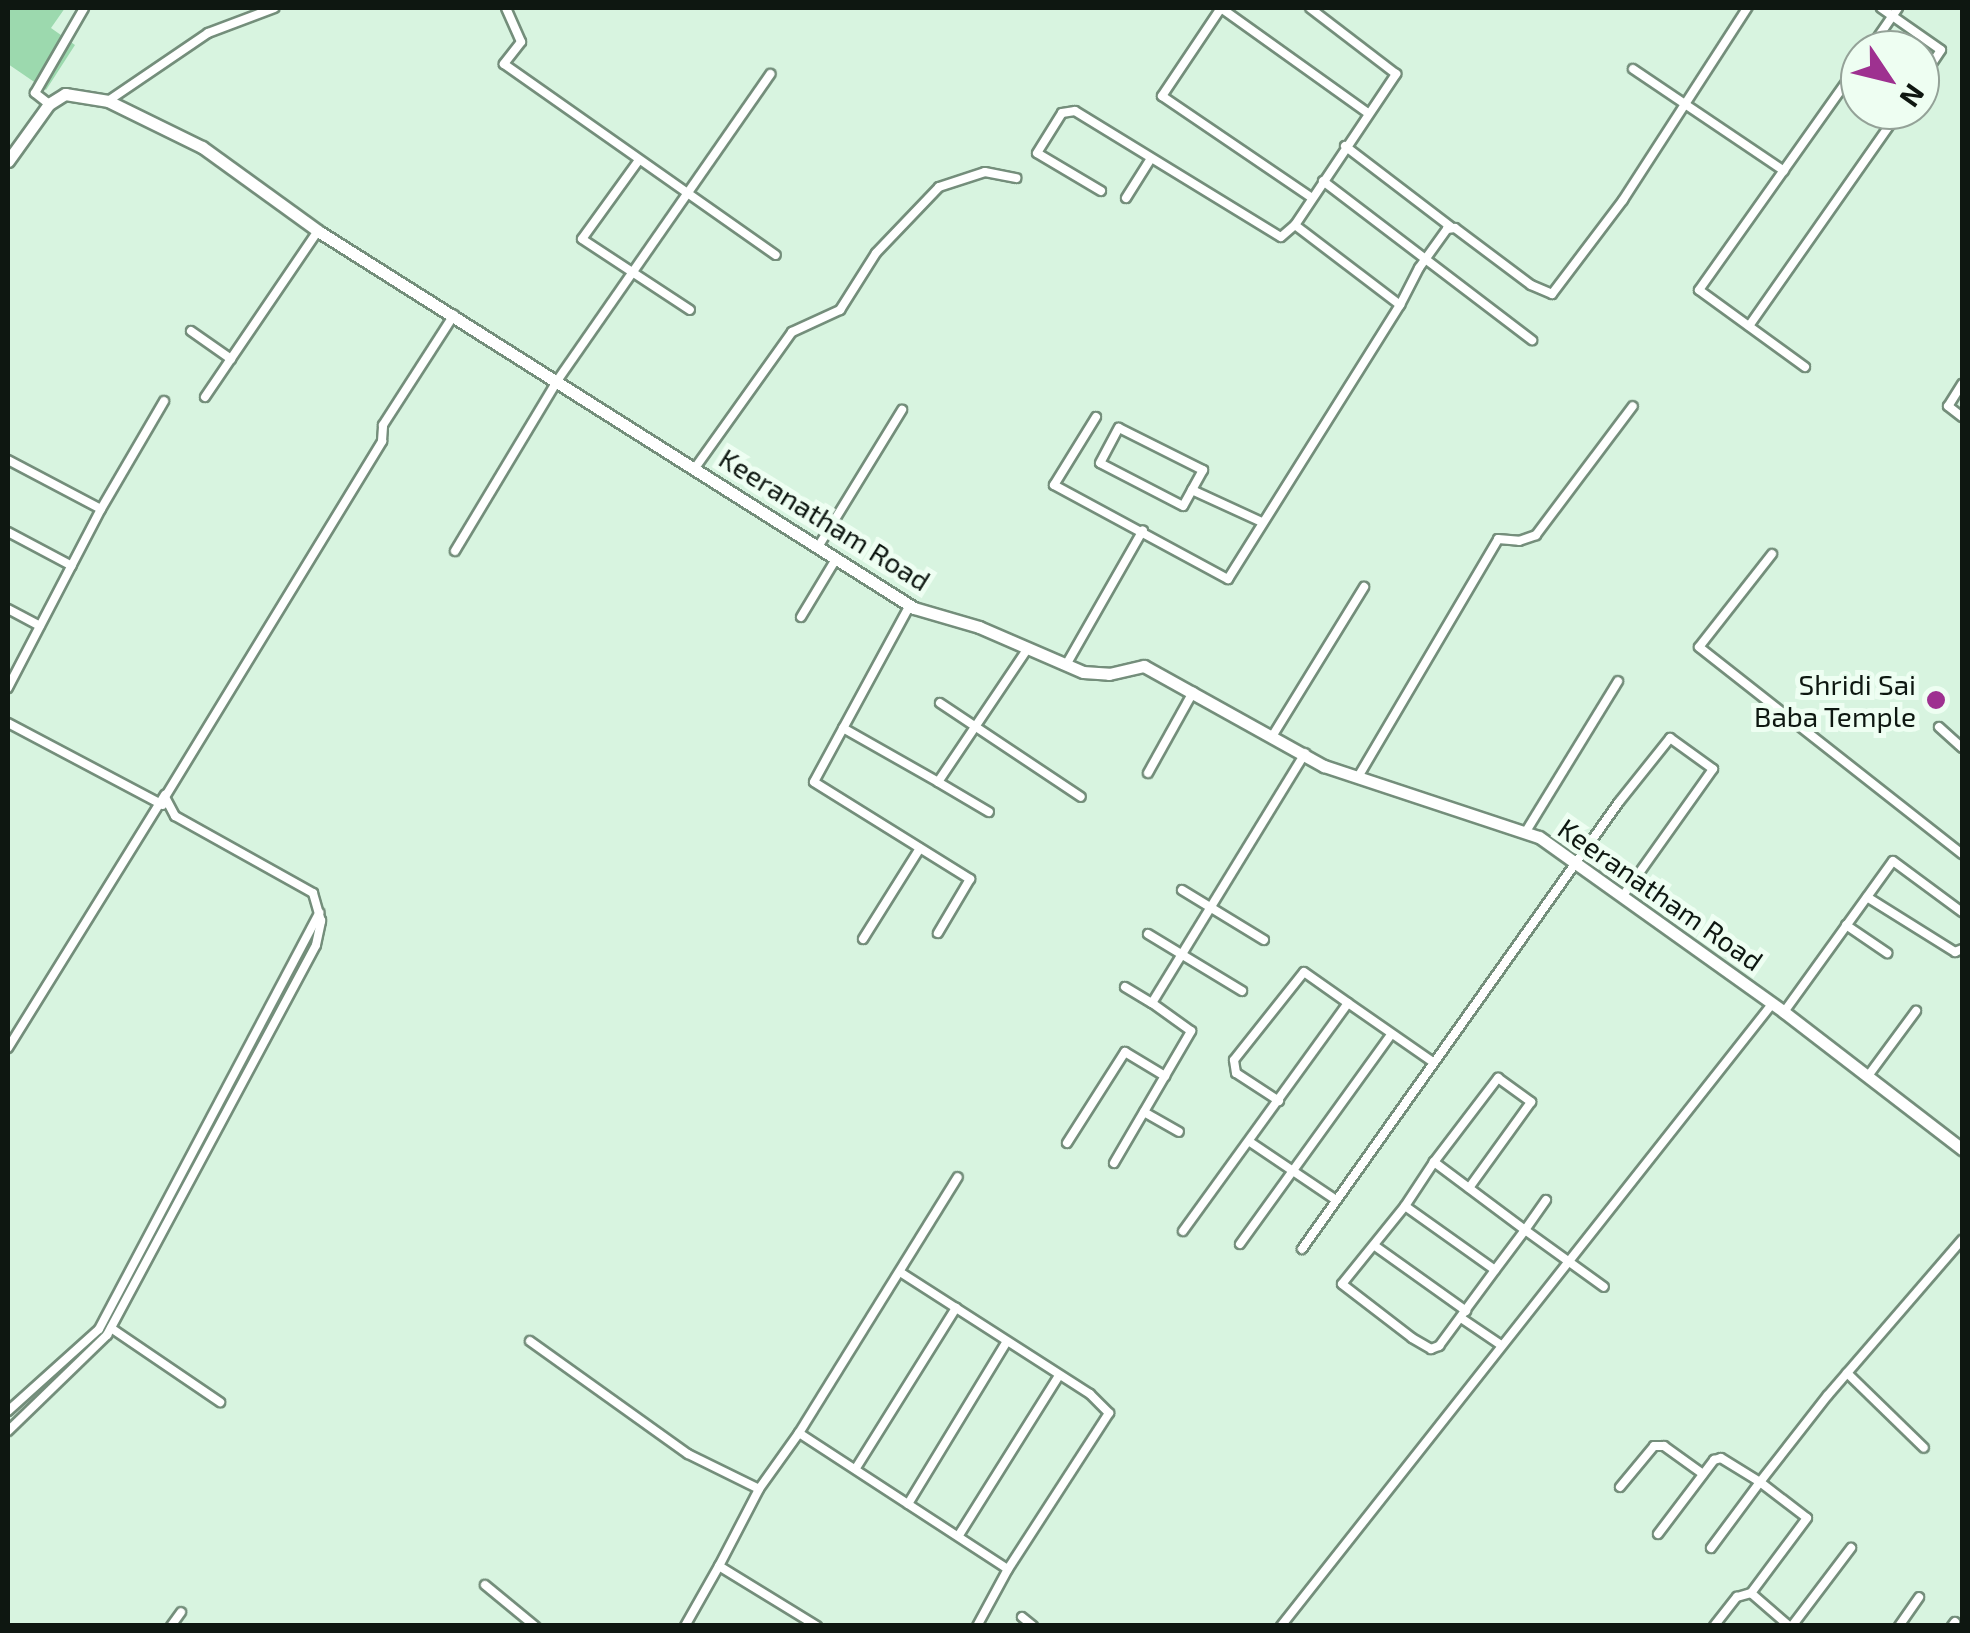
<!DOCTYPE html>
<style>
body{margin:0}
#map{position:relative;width:1970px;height:1633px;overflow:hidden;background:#d8f4e0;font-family:"Exo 2",sans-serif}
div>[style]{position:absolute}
.green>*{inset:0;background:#9cd9ae}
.roads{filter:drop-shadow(2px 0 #748e7b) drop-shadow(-2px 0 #748e7b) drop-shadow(0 2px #748e7b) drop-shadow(0 -2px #748e7b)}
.street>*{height:8px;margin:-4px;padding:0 4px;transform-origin:4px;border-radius:4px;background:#fff}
.secondary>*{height:11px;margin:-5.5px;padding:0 5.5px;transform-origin:5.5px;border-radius:5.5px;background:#fff}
.dots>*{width:28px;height:28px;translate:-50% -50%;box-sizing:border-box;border:5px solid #eefef2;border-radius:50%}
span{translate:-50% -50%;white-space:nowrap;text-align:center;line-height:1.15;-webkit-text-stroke:10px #eefef2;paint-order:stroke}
.street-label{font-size:28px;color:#0e1711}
.poi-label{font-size:28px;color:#0e1711}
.right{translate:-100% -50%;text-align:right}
.frame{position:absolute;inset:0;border:10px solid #0e1711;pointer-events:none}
.north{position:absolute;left:1840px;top:30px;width:100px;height:100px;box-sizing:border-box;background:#eefef2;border:2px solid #94a298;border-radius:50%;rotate:125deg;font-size:28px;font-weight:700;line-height:40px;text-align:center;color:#0e1711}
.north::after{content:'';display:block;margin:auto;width:35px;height:45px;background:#9e3190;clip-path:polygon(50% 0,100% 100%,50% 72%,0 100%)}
</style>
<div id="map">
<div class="green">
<div style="clip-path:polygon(8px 8px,65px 8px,51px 28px,75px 45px,46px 90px,8px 64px)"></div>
</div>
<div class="roads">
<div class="street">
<div style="left:506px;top:8px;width:37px;rotate:66deg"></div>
<div style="left:521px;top:42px;width:28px;rotate:128deg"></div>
<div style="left:504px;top:64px;width:332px;rotate:35.1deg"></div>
<div style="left:1221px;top:8px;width:106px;rotate:123.8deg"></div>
<div style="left:1162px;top:96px;width:181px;rotate:34.2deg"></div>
<div style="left:1221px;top:8px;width:178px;rotate:35.6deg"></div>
<div style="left:1881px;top:8px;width:73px;rotate:35deg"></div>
<div style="left:1941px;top:50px;width:37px;rotate:124deg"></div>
<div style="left:1869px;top:50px;width:51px;rotate:-55.4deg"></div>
<div style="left:1633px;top:69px;width:182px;rotate:34deg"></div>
<div style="left:108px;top:101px;width:121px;rotate:-34.2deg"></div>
<div style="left:208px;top:33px;width:71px;rotate:-20.7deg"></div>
<div style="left:49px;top:104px;width:18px;rotate:-142deg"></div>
<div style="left:35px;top:93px;width:98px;rotate:-60deg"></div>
<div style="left:1345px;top:146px;width:133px;rotate:37.4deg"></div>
<div style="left:639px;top:160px;width:97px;rotate:125.8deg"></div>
<div style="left:582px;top:239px;width:129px;rotate:33.3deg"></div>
<div style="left:1323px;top:181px;width:263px;rotate:37.3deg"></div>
<div style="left:1101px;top:191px;width:74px;rotate:-149.3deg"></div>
<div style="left:1037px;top:153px;width:47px;rotate:-58deg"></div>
<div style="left:1062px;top:113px;width:13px;rotate:-9deg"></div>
<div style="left:1075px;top:111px;width:241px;rotate:31.5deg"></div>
<div style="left:1281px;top:237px;width:18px;rotate:-41deg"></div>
<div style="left:1295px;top:225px;width:182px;rotate:-56.2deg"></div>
<div style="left:1396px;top:74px;width:108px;rotate:-142.5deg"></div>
<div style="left:1126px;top:198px;width:45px;rotate:-57.7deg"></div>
<div style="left:1295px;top:225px;width:132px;rotate:37.3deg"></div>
<div style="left:1749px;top:326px;width:264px;rotate:-55deg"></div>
<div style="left:191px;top:331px;width:49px;rotate:35deg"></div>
<div style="left:1805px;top:367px;width:131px;rotate:-144deg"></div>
<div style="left:1699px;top:290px;width:278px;rotate:-54.7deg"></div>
<div style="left:1962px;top:384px;width:26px;rotate:122deg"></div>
<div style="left:1948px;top:406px;width:18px;rotate:38deg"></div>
<div style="left:205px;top:397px;width:201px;rotate:-55.8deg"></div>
<div style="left:1096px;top:417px;width:80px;rotate:121.7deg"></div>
<div style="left:1054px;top:485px;width:198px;rotate:28.4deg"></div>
<div style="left:1228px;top:579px;width:324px;rotate:-57.9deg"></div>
<div style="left:1400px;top:305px;width:42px;rotate:-62.8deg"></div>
<div style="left:1419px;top:268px;width:48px;rotate:-54.3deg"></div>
<div style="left:1447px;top:229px;width:8px;rotate:-7deg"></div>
<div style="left:1455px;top:228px;width:95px;rotate:36.9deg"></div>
<div style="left:1531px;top:285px;width:23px;rotate:23deg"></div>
<div style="left:1552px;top:294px;width:118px;rotate:-52.9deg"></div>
<div style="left:1623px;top:200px;width:229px;rotate:-57.1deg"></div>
<div style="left:8px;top:460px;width:105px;rotate:27.8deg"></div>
<div style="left:101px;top:509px;width:202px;rotate:117.5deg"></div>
<div style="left:695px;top:468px;width:167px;rotate:-54.5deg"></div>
<div style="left:792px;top:332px;width:53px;rotate:-24.6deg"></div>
<div style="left:840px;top:310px;width:67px;rotate:-57.7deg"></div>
<div style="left:876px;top:253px;width:91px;rotate:-46.3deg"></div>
<div style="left:939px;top:187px;width:48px;rotate:-18.1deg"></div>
<div style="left:985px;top:172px;width:32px;rotate:11deg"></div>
<div style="left:1192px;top:490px;width:18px;rotate:119deg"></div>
<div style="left:1183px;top:506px;width:93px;rotate:-152.6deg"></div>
<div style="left:1100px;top:463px;width:40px;rotate:-62deg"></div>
<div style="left:1119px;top:428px;width:94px;rotate:26.6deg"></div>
<div style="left:1203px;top:470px;width:23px;rotate:119deg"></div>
<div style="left:1192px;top:490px;width:77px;rotate:24.6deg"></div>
<div style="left:101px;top:509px;width:125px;rotate:-59.7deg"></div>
<div style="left:8px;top:532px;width:72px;rotate:28deg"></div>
<div style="left:818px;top:547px;width:161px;rotate:-58.5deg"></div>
<div style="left:455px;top:551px;width:198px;rotate:-59deg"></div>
<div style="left:557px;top:381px;width:374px;rotate:-55.2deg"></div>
<div style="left:1772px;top:554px;width:118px;rotate:128.1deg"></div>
<div style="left:1699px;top:647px;width:335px;rotate:38.2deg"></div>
<div style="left:910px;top:605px;width:201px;rotate:118.5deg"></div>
<div style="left:814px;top:782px;width:184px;rotate:31.9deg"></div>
<div style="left:970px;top:879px;width:63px;rotate:120.7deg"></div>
<div style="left:8px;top:609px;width:36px;rotate:28deg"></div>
<div style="left:801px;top:617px;width:68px;rotate:-58.9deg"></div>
<div style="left:1066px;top:665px;width:155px;rotate:-60.3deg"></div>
<div style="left:940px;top:703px;width:169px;rotate:33.7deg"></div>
<div style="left:8px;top:723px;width:175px;rotate:27.9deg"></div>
<div style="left:1939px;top:727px;width:31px;rotate:42deg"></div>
<div style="left:843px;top:728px;width:109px;rotate:29.6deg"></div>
<div style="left:938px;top:782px;width:161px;rotate:-56.1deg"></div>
<div style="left:1273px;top:735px;width:174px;rotate:-58.4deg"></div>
<div style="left:1148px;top:773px;width:93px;rotate:-60.9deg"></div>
<div style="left:1358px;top:777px;width:276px;rotate:-59.5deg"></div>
<div style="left:1498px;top:539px;width:21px;rotate:5deg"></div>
<div style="left:1519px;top:541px;width:18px;rotate:-19deg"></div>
<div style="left:1536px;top:535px;width:161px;rotate:-53.1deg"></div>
<div style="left:938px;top:782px;width:59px;rotate:30.5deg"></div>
<div style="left:1525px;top:833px;width:178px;rotate:-58.5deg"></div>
<div style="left:1182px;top:890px;width:96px;rotate:31.4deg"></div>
<div style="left:1867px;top:897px;width:104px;rotate:32deg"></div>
<div style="left:1955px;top:952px;width:8px;rotate:-23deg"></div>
<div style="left:1846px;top:925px;width:50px;rotate:34.3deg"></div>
<div style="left:1148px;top:934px;width:110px;rotate:31.2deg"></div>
<div style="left:863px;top:939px;width:107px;rotate:-57.9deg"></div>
<div style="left:1125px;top:987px;width:31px;rotate:31deg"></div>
<div style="left:1784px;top:1012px;width:186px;rotate:-54.2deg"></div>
<div style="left:1893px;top:861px;width:86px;rotate:36.5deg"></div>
<div style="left:8px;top:1048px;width:298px;rotate:-58.2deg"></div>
<div style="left:1868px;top:1076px;width:81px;rotate:-53.6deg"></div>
<div style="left:1279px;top:1101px;width:51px;rotate:-146.9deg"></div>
<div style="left:1236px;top:1073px;width:13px;rotate:-99deg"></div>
<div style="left:1234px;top:1060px;width:112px;rotate:-51.5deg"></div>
<div style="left:1304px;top:972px;width:54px;rotate:35.2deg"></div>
<div style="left:1144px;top:1112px;width:40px;rotate:29.7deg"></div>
<div style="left:1250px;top:1142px;width:104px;rotate:34deg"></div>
<div style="left:1067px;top:1143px;width:108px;rotate:-57.5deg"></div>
<div style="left:1125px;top:1052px;width:47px;rotate:31deg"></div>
<div style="left:1434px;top:1162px;width:106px;rotate:-52.7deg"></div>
<div style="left:1498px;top:1078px;width:41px;rotate:36deg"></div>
<div style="left:1531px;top:1102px;width:106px;rotate:125.8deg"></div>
<div style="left:1114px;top:1163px;width:153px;rotate:-59.7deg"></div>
<div style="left:1191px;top:1031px;width:48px;rotate:-144.3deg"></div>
<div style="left:1152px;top:1003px;width:293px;rotate:-58.5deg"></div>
<div style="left:1546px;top:1200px;width:37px;rotate:125deg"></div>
<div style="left:1525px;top:1230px;width:114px;rotate:-143.2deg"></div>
<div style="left:1434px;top:1162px;width:53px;rotate:123.4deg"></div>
<div style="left:1405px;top:1206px;width:110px;rotate:35.4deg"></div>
<div style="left:1495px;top:1270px;width:50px;rotate:-53.1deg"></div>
<div style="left:1525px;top:1230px;width:97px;rotate:35.8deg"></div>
<div style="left:1405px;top:1206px;width:100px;rotate:128.9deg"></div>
<div style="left:1342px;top:1284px;width:88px;rotate:37.6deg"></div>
<div style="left:1412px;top:1338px;width:22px;rotate:30deg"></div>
<div style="left:1431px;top:1349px;width:9px;rotate:-21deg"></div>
<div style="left:1439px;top:1346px;width:94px;rotate:-53.6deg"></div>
<div style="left:1183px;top:1231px;width:281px;rotate:-54.1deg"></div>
<div style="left:1348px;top:1003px;width:103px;rotate:34.8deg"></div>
<div style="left:1240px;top:1244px;width:258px;rotate:-54.2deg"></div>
<div style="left:1375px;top:1246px;width:112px;rotate:35.5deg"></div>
<div style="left:1302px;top:1249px;width:548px;rotate:-54.66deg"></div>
<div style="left:1619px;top:802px;width:82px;rotate:-51.4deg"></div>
<div style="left:1670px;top:738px;width:53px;rotate:35.8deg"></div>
<div style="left:1713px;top:769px;width:157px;rotate:125.4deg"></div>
<div style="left:900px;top:1272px;width:226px;rotate:32.7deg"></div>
<div style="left:1090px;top:1394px;width:27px;rotate:45deg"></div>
<div style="left:1109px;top:1413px;width:186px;rotate:122.9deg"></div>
<div style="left:1008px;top:1569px;width:65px;rotate:118.5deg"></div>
<div style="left:1461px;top:1318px;width:48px;rotate:34deg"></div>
<div style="left:111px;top:1328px;width:132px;rotate:34.2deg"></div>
<div style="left:530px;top:1341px;width:194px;rotate:35.6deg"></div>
<div style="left:688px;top:1454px;width:79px;rotate:26.2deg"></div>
<div style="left:1847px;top:1373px;width:107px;rotate:44.2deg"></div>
<div style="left:8px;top:1411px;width:122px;rotate:-42deg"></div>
<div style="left:99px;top:1329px;width:471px;rotate:-62.1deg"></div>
<div style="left:8px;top:1431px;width:138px;rotate:-44.1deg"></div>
<div style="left:107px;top:1335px;width:442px;rotate:-61.8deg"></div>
<div style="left:316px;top:945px;width:25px;rotate:-78deg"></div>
<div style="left:321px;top:921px;width:29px;rotate:-106deg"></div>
<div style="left:313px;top:893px;width:158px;rotate:-150.8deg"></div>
<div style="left:175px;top:816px;width:21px;rotate:-118deg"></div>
<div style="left:165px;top:797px;width:417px;rotate:-58.6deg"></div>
<div style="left:382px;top:441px;width:16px;rotate:-86deg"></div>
<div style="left:383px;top:425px;width:131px;rotate:-57.2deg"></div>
<div style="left:799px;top:1433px;width:249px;rotate:33.1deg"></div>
<div style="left:856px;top:1468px;width:189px;rotate:-58deg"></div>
<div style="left:1620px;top:1487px;width:53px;rotate:-50.3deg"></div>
<div style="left:1654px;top:1446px;width:10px"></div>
<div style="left:1664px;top:1446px;width:48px;rotate:35.7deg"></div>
<div style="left:908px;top:1504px;width:188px;rotate:-58.7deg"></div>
<div style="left:1658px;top:1534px;width:93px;rotate:-52.9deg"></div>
<div style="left:1714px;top:1460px;width:7px;rotate:-16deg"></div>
<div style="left:1721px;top:1458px;width:46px;rotate:31.6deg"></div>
<div style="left:1760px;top:1482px;width:110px;rotate:-52deg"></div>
<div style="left:1828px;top:1395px;width:205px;rotate:-49.2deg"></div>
<div style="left:959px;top:1535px;width:186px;rotate:-57.9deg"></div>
<div style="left:1711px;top:1548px;width:82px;rotate:-53.4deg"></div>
<div style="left:1760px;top:1482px;width:59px;rotate:37.5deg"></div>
<div style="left:1807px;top:1518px;width:94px;rotate:126.7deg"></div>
<div style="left:1751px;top:1593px;width:50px;rotate:41deg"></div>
<div style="left:719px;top:1566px;width:87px;rotate:-62.5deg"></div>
<div style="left:759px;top:1489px;width:69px;rotate:-54.5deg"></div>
<div style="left:799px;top:1433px;width:301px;rotate:-58.2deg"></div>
<div style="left:485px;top:1585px;width:65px;rotate:39.4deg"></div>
<div style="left:1022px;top:1617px;width:14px;rotate:39deg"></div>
<div style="left:171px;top:1626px;width:17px;rotate:-54deg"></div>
<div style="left:685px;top:1626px;width:69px;rotate:-60.5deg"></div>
<div style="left:719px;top:1566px;width:115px;rotate:31.5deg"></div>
<div style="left:1281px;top:1626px;width:792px;rotate:-51.71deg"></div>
<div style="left:1714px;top:1626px;width:37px;rotate:-52deg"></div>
<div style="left:1737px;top:1597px;width:15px;rotate:-16deg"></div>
<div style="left:1792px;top:1626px;width:98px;rotate:-52.9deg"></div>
<div style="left:1899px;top:1626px;width:35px;rotate:-55deg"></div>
<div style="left:1952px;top:1626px;width:5px;rotate:-53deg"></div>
</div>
<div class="secondary">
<div style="left:8px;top:161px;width:70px;rotate:-54.3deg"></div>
<div style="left:49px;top:104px;width:19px;rotate:-32deg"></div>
<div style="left:65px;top:94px;width:44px;rotate:9.2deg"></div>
<div style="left:108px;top:101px;width:105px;rotate:26.1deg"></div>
<div style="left:202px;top:147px;width:143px;rotate:35.9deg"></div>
<div style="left:318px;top:231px;width:705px;rotate:32.32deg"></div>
<div style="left:914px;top:608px;width:68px;rotate:16.3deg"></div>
<div style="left:979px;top:627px;width:113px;rotate:23.4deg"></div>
<div style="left:1083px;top:672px;width:26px;rotate:4deg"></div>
<div style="left:1109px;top:674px;width:36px;rotate:-13deg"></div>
<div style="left:1144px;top:666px;width:206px;rotate:29.1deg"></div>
<div style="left:1324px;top:766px;width:226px;rotate:18.3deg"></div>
<div style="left:1539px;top:837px;width:301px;rotate:35.5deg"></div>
<div style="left:1784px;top:1012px;width:225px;rotate:37.6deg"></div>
</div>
</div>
<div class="dots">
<div style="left:1936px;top:700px;background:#9e3190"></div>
</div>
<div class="street-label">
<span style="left:825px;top:519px;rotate:32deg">Keeranatham Road</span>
<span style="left:1661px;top:894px;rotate:35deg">Keeranatham Road</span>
</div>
<div class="poi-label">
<span class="right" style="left:1916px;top:700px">Shridi Sai<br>Baba Temple</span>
</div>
<div class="frame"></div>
<div class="north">N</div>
</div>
